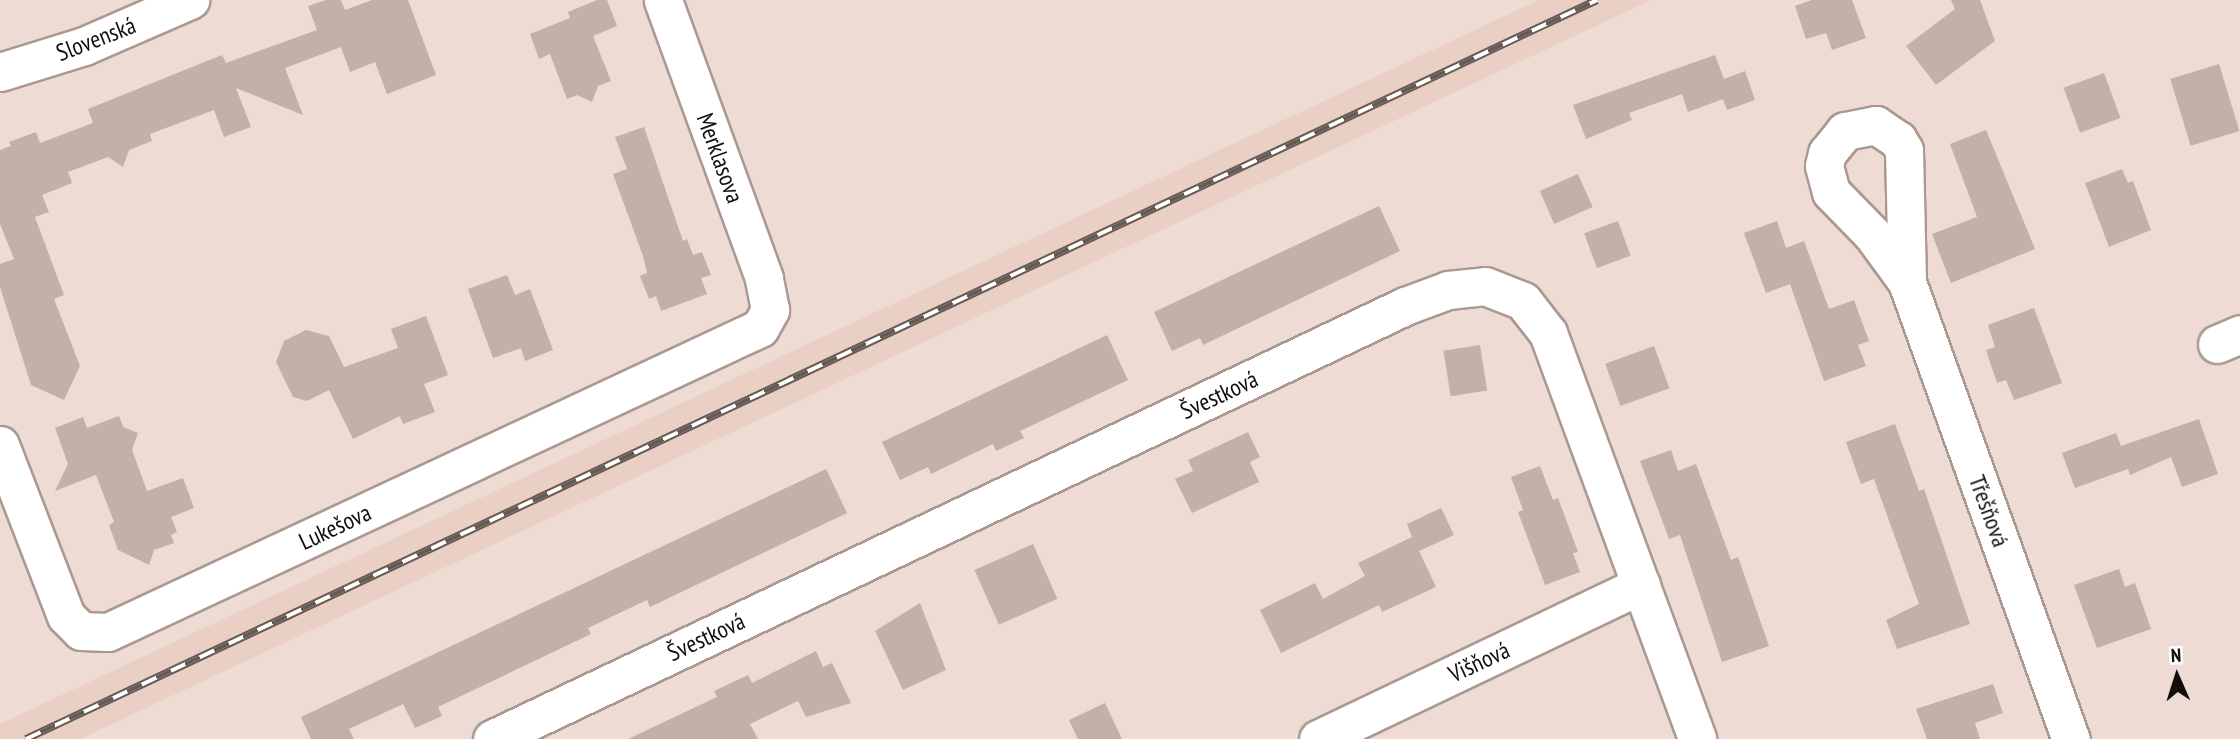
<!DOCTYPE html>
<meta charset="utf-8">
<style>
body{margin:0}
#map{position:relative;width:2240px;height:739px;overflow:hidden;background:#eedbd3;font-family:"PT Sans Narrow",sans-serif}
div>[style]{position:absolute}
.built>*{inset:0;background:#eacfc4}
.building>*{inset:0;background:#c3b0a9;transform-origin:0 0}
.roads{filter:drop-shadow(2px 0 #ab9991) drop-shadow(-2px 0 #ab9991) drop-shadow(0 2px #ab9991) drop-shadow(0 -2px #ab9991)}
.street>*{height:37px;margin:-18.5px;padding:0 18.5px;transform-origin:18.5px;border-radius:18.5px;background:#fff}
.rail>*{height:8px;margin-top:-4px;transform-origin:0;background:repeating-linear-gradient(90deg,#fff 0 16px,#655b56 0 32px);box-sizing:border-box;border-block:2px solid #655b56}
span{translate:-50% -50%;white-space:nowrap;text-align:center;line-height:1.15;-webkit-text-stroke:7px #fff;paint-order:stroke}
.street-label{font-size:24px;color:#130d0a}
.north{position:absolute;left:2142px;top:641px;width:70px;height:70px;-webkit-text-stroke:5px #fff;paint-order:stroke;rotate:357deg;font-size:19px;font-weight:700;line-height:28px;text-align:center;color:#130d0a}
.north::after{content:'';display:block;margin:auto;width:24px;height:32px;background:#130d0a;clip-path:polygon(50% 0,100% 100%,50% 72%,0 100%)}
</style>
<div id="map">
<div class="built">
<div style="clip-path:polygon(1539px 0,1651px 0,80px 739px,0 739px,0 724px)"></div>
</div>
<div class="building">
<div style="clip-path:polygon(326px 0,341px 0,345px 10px,372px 0,408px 0,436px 75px,387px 94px,375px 62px,350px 72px,341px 47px,285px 68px,303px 115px,236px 88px,251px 127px,224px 137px,214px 110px,150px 134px,152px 141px,129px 150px,123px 167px,108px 157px,68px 172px,72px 183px,42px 195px,49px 212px,35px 217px,64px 295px,54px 299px,80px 366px,64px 400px,31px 385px,0 287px,0 264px,14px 259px,0 224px,0 150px,11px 146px,9px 142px,36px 132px,40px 143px,93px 123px,88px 109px,197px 65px,222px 55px,226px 63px,317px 30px,308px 6px)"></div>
<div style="clip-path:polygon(597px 0,607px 0,617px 26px,593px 36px,611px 81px,598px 86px,592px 102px,577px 95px,567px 99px,550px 54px,539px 59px,530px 34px,570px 18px,568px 12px)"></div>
<div style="clip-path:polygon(1812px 0,1852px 0,1866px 38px,1832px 50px,1826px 33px,1806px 39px,1795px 6px)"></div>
<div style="clip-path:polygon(1951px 0,1980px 0,1995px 41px,1936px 85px,1906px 46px,1955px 9px)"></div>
<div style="clip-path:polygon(1715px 55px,1724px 79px,1745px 71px,1755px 100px,1727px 110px,1723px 99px,1688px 112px,1682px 94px,1629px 113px,1632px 120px,1586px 139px,1573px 105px)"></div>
<div style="left:2219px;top:64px;width:70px;height:51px;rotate:73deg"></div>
<div style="left:2104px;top:73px;width:48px;height:43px;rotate:70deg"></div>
<div style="clip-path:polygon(644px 127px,683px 241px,687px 239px,693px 255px,702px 252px,711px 275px,701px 278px,707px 294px,661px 311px,656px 296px,649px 299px,640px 276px,647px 273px,643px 256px,613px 174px,627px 169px,615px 137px)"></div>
<div style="clip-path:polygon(1986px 130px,2035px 249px,1951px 283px,1932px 234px,1977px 217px,1950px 144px)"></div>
<div style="clip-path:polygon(2122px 169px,2128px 183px,2133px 181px,2151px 230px,2109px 247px,2085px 183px)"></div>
<div style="left:1578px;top:174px;width:36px;height:42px;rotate:66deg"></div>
<div style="clip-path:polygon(1379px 206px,1400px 251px,1203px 345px,1200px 338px,1172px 351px,1154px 312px)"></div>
<div style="left:1618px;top:221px;width:37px;height:36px;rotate:70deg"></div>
<div style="clip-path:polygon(1777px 221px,1786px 248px,1804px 241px,1829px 309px,1854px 300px,1869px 341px,1858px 345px,1866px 366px,1824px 381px,1790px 284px,1766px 293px,1744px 233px)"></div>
<div style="clip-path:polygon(507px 275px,515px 295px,530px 289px,553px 350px,525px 361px,521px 348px,493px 358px,468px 289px)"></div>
<div style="clip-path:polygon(2034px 308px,2062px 383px,2014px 400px,2006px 380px,1997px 383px,1986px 350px,1995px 347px,1988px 325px)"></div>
<div style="clip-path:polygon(426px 316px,448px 375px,424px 384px,435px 412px,403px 424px,400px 416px,353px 439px,329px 390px,307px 401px,293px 397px,276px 362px,284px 341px,306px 330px,329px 336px,344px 367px,398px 348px,391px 329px)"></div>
<div style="clip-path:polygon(1107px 335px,1128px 380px,1020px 431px,1024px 438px,996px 451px,993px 444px,931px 474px,928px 467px,900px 480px,882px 442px)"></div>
<div style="left:1480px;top:345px;width:46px;height:37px;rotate:81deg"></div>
<div style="left:1654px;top:346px;width:45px;height:52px;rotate:70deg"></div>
<div style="clip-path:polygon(119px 416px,123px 427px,138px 433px,132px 450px,147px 491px,183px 478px,194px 508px,171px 517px,177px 532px,171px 535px,174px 543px,154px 550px,149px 565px,118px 550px,109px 525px,114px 522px,96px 475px,55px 491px,68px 464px,55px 428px,83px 417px,87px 428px)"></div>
<div style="clip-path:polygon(2199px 419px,2218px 474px,2182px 487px,2171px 457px,2130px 475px,2128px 469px,2075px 488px,2062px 453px,2116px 433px,2121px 446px)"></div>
<div style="clip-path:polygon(1895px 424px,1919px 491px,1924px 489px,1970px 624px,1897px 649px,1886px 620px,1919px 604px,1874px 479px,1861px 484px,1846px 442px)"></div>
<div style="clip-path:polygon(1248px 432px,1260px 457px,1250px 462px,1259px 482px,1192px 513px,1175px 479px,1193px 471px,1188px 460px)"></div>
<div style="clip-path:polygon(1671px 450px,1678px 471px,1696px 464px,1731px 560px,1738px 557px,1769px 646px,1722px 662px,1680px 535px,1669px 539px,1640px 461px)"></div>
<div style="clip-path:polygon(1540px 466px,1553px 500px,1558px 498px,1578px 552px,1573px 553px,1580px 572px,1545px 585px,1518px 512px,1523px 510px,1511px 477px)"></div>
<div style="clip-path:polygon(826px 469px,847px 513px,650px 607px,647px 600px,588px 628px,591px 634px,438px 707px,442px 716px,415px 728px,403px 704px,349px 729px,354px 739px,311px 739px,301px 717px)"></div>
<div style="clip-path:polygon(1441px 508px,1454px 535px,1419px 551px,1436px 587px,1382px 612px,1379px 605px,1281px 653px,1260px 610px,1315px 583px,1323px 599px,1365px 576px,1358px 563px,1412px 537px,1407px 524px)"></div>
<div style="left:1033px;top:544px;width:60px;height:64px;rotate:66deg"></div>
<div style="clip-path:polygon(2119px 569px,2125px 587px,2135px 583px,2151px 629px,2097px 648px,2074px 585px)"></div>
<div style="clip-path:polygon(920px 603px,946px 670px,903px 690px,875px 631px)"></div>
<div style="clip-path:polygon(816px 651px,823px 667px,832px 663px,851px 703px,806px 717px,798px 701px,750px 724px,758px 739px,628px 739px,717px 697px,714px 691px,748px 675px,752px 683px)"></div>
<div style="clip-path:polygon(1993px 684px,2003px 713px,1975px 723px,1980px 739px,1927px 739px,1916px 709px)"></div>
<div style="clip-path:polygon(1105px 703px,1122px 739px,1078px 739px,1069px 720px)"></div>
</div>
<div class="roads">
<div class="street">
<div style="left:0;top:72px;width:88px;rotate:-17.2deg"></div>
<div style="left:84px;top:46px;width:116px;rotate:-23.5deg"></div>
<div style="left:1907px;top:282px;width:132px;rotate:-91.3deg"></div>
<div style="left:1904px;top:150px;width:12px;rotate:-121deg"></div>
<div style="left:1898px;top:140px;width:27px;rotate:-146deg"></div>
<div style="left:1876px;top:125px;width:32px;rotate:169deg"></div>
<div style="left:1845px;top:131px;width:28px;rotate:129deg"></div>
<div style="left:1827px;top:153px;width:13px;rotate:103deg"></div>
<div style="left:1824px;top:166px;width:27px;rotate:75deg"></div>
<div style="left:1831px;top:192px;width:59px;rotate:45.7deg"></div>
<div style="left:1872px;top:234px;width:59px;rotate:53.9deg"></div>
<div style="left:1907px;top:282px;width:486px;rotate:70.3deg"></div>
<div style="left:2217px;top:344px;width:25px;rotate:-23deg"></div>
<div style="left:0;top:445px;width:183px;rotate:68.9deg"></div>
<div style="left:66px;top:616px;width:21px;rotate:45deg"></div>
<div style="left:81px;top:631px;width:27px;rotate:2deg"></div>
<div style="left:108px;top:632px;width:719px;rotate:-25deg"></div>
<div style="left:760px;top:328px;width:21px;rotate:-61deg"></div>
<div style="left:770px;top:310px;width:33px;rotate:-101deg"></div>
<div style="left:764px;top:278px;width:296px;rotate:-110deg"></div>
<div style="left:492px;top:739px;width:1010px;rotate:-25.37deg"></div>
<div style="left:1405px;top:306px;width:46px;rotate:-20.4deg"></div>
<div style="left:1448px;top:290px;width:37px;rotate:-6deg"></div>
<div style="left:1485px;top:286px;width:41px;rotate:21.5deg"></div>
<div style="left:1523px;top:301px;width:41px;rotate:52deg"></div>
<div style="left:1548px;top:333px;width:432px;rotate:69.8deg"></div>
<div style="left:1318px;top:739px;width:358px;rotate:-25.5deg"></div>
</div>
</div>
<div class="rail">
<div style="left:26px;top:739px;width:1736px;rotate:-25.19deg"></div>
</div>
<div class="street-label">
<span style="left:96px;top:39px;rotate:-21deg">Slovenská</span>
<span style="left:720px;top:158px;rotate:70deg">Merklasova</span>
<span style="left:1219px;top:395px;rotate:-25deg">Švestková</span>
<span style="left:1989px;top:511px;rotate:70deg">Třešňová</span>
<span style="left:335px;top:527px;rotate:-25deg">Lukešova</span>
<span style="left:706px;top:637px;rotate:-25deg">Švestková</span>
<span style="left:1479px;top:662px;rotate:-25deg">Višňová</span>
</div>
<div class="north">N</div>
</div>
